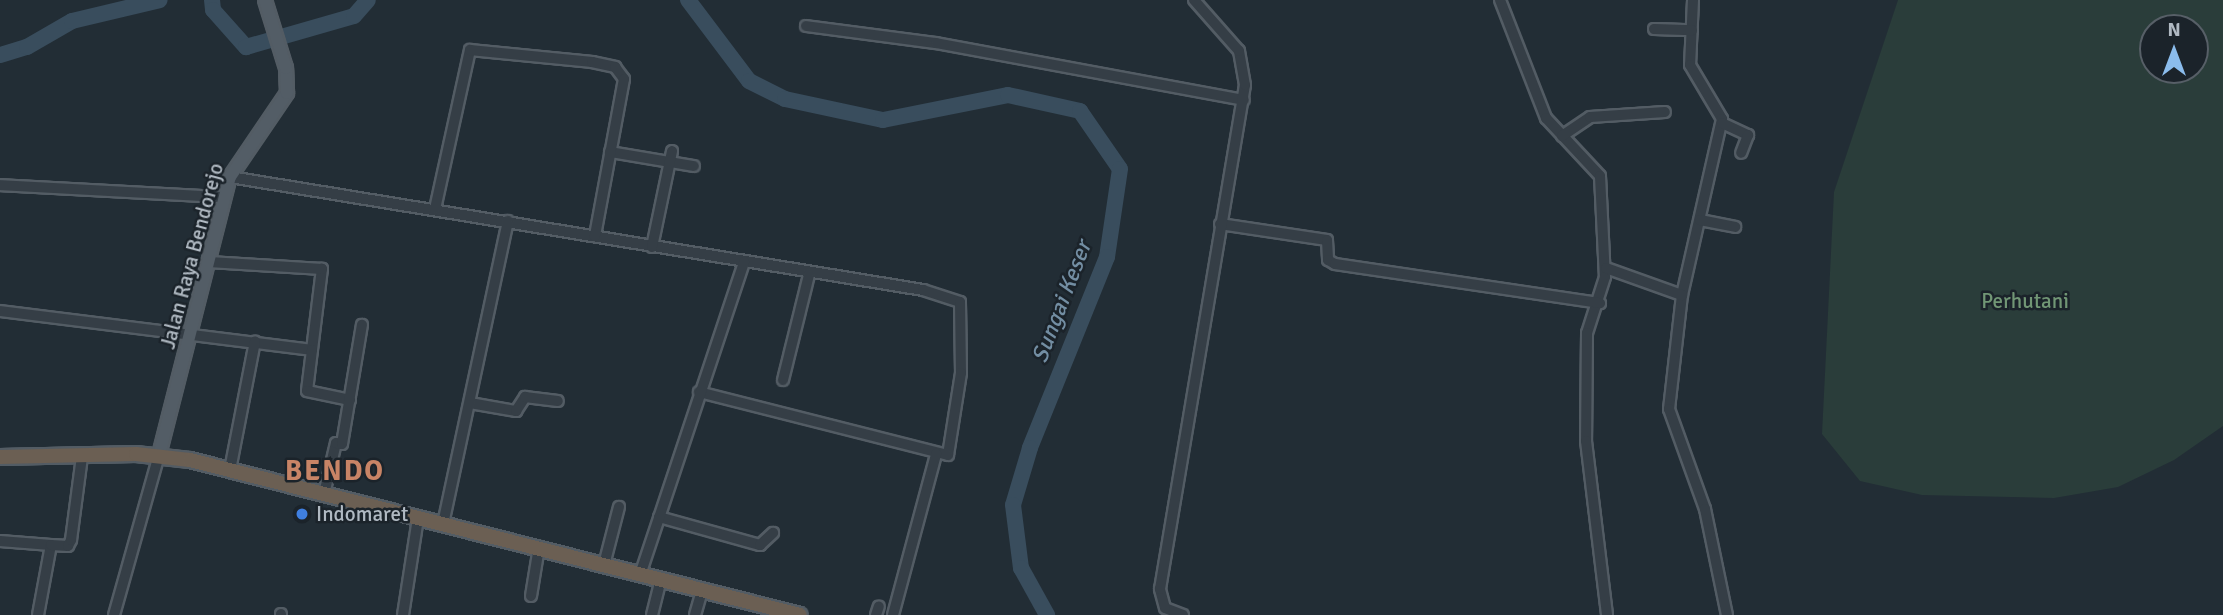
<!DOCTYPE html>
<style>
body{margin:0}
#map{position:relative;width:2223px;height:615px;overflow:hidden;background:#222d35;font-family:Signika,sans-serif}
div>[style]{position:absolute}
.green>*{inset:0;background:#2a3d3a}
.river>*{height:16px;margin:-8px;padding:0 8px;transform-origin:8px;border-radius:8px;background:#394d5d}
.roads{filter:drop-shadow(2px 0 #535c64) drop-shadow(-2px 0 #535c64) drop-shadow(0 2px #535c64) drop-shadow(0 -2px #535c64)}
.minor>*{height:10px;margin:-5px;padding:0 5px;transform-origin:5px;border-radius:5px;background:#353e46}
.major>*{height:12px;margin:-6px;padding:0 6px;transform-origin:6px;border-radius:6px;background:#535d66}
.highway>*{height:14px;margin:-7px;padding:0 7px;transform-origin:7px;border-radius:7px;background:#6b5f53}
.dots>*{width:19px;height:19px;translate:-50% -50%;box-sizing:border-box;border:4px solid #1b232a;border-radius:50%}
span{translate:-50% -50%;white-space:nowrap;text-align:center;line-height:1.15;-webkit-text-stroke:5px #1b232a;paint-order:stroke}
.street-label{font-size:21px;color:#b0b9c2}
.park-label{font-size:21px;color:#719675}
.poi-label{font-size:21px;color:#b0b9c2}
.left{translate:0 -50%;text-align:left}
.water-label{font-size:23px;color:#738ea3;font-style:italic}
.district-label{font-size:28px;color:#c88466;font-weight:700;letter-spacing:2px}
.north{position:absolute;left:2139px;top:14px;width:70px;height:70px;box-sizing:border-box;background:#1b232a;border:2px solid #575f67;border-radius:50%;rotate:0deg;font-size:19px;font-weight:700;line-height:28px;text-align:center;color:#b0b9c2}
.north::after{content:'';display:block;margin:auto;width:24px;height:32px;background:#8bbcec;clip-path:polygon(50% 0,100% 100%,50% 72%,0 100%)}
</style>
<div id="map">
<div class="green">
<div style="clip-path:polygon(evenodd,1898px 0,2223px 0,2223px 426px,2174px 460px,2118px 487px,2054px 498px,1922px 495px,1860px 481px,1822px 434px,1834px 192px,1898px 0,2153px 28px,2195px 28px,2195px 70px,2153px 70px,2153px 28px)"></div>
</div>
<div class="river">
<div style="left:212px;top:0;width:10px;rotate:84deg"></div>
<div style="left:213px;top:10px;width:50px;rotate:48.3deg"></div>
<div style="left:246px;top:47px;width:112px;rotate:-16deg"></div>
<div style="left:354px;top:16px;width:21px;rotate:-49deg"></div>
<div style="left:688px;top:0;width:101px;rotate:53deg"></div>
<div style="left:749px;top:81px;width:40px;rotate:26.6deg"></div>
<div style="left:785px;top:99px;width:100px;rotate:12.1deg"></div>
<div style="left:883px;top:120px;width:127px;rotate:-11.3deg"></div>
<div style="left:1008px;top:95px;width:74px;rotate:12.5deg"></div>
<div style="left:1080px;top:111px;width:70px;rotate:55.4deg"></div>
<div style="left:1120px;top:169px;width:89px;rotate:98.4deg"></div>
<div style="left:1107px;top:257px;width:206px;rotate:112deg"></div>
<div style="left:1030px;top:448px;width:59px;rotate:106.6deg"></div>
<div style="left:1013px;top:505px;width:64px;rotate:82.8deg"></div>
<div style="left:1021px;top:568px;width:54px;rotate:61deg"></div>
<div style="left:0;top:55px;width:28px;rotate:-17deg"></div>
<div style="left:27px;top:47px;width:52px;rotate:-30deg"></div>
<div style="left:72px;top:21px;width:90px;rotate:-13.4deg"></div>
</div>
<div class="roads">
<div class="minor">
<div style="left:1500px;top:0;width:127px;rotate:68.7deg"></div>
<div style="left:1546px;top:118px;width:79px;rotate:47deg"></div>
<div style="left:1600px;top:176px;width:101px;rotate:87.2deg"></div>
<div style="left:1605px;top:277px;width:59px;rotate:107.8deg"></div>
<div style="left:1587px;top:333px;width:108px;rotate:90.5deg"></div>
<div style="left:1586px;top:441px;width:175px;rotate:83.1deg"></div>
<div style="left:1693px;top:0;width:65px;rotate:92.6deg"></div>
<div style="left:1690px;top:65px;width:63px;rotate:59.3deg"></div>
<div style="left:1722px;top:119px;width:180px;rotate:102.8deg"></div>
<div style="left:1682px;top:295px;width:115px;rotate:96.5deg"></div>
<div style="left:1669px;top:409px;width:106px;rotate:70.2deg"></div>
<div style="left:1705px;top:509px;width:108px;rotate:78.3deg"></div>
<div style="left:806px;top:26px;width:131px;rotate:7.5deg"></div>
<div style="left:936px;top:43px;width:313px;rotate:10.5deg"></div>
<div style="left:1654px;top:29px;width:38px;rotate:2deg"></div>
<div style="left:1722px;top:123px;width:29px;rotate:25deg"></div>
<div style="left:1748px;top:135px;width:19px;rotate:111deg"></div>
<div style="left:1562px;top:136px;width:34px;rotate:-34deg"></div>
<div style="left:1590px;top:117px;width:75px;rotate:-3.8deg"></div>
<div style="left:610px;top:152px;width:85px;rotate:9.5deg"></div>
<div style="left:230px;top:177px;width:702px;rotate:9.26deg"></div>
<div style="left:923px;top:290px;width:39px;rotate:18deg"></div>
<div style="left:960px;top:302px;width:71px;rotate:89.2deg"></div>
<div style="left:961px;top:373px;width:83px;rotate:99deg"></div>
<div style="left:948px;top:455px;width:257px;rotate:-165.8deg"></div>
<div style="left:0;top:185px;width:225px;rotate:3.1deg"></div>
<div style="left:435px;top:209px;width:163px;rotate:-77.6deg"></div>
<div style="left:470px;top:50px;width:123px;rotate:5.6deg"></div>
<div style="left:592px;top:62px;width:24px;rotate:12deg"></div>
<div style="left:615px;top:67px;width:15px;rotate:53deg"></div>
<div style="left:624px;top:79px;width:160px;rotate:100.5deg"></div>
<div style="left:1700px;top:220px;width:36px;rotate:11deg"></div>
<div style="left:1220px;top:224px;width:108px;rotate:8.5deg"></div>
<div style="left:1327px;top:240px;width:20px;rotate:87deg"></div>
<div style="left:1328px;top:260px;width:8px;rotate:30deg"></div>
<div style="left:1335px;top:264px;width:268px;rotate:8.4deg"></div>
<div style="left:652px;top:247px;width:98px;rotate:-78.2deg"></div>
<div style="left:1606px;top:268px;width:81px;rotate:19.6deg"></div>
<div style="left:0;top:311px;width:314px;rotate:7.1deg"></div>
<div style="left:312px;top:350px;width:82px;rotate:-83deg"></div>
<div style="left:322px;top:269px;width:113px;rotate:-176.5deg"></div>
<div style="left:312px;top:350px;width:41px;rotate:97deg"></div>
<div style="left:307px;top:391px;width:44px;rotate:11.8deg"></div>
<div style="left:783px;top:380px;width:108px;rotate:-76.1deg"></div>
<div style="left:470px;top:403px;width:47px;rotate:9.9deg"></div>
<div style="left:516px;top:411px;width:17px;rotate:-57deg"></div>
<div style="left:525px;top:397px;width:33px;rotate:7deg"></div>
<div style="left:230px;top:470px;width:131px;rotate:-79deg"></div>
<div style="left:324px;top:494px;width:52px;rotate:-76.8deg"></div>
<div style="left:336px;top:443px;width:6px;rotate:9deg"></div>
<div style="left:342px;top:444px;width:121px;rotate:-80.5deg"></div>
<div style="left:659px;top:517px;width:105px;rotate:15.5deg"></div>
<div style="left:760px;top:545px;width:18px;rotate:-43deg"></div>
<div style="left:443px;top:524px;width:310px;rotate:-77.9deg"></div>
<div style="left:0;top:541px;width:51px;rotate:4.5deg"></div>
<div style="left:605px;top:561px;width:56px;rotate:-75.5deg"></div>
<div style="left:641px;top:572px;width:327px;rotate:-71.6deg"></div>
<div style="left:531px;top:596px;width:50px;rotate:-80.7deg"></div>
<div style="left:38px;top:615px;width:71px;rotate:-79.5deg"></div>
<div style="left:51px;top:545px;width:17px;rotate:3deg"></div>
<div style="left:68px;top:546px;width:7px;rotate:-63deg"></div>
<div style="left:71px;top:540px;width:85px;rotate:-82.5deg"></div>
<div style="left:114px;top:615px;width:166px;rotate:-74.3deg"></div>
<div style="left:281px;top:615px;width:1px;rotate:-90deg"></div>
<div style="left:403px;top:615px;width:98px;rotate:-81.2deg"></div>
<div style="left:652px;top:615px;width:37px;rotate:-76deg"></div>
<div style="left:695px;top:615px;width:26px;rotate:-74deg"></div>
<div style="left:876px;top:615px;width:9px;rotate:-72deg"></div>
<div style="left:893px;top:615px;width:167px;rotate:-75deg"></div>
<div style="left:1183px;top:615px;width:19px;rotate:-159deg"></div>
<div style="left:1165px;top:608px;width:20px;rotate:-105deg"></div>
<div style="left:1160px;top:589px;width:511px;rotate:-80.43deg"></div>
<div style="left:1245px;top:85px;width:35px;rotate:-100deg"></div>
<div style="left:1239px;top:51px;width:68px;rotate:-131.4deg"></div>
</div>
<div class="major">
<div style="left:159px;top:455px;width:287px;rotate:-75.7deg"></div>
<div style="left:230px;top:177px;width:102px;rotate:-55.8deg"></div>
<div style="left:287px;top:93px;width:25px;rotate:-92deg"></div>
<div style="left:286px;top:68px;width:71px;rotate:-107.2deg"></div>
</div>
<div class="highway">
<div style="left:0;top:457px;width:136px;rotate:-1.3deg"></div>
<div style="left:136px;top:454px;width:54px;rotate:6.3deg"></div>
<div style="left:190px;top:460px;width:629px;rotate:14.26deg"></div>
</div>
</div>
<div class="dots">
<div style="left:302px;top:514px;background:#3f7fe0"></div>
</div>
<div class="street-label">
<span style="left:192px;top:256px;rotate:-75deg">Jalan Raya Bendorejo</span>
</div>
<div class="park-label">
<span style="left:2025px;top:301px">Perhutani</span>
</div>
<div class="poi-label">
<span class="left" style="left:316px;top:514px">Indomaret</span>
</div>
<div class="water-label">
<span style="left:1062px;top:302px;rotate:-69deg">Sungai Keser</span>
</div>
<div class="district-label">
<span style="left:335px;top:471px">BENDO</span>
</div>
<div class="north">N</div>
</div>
